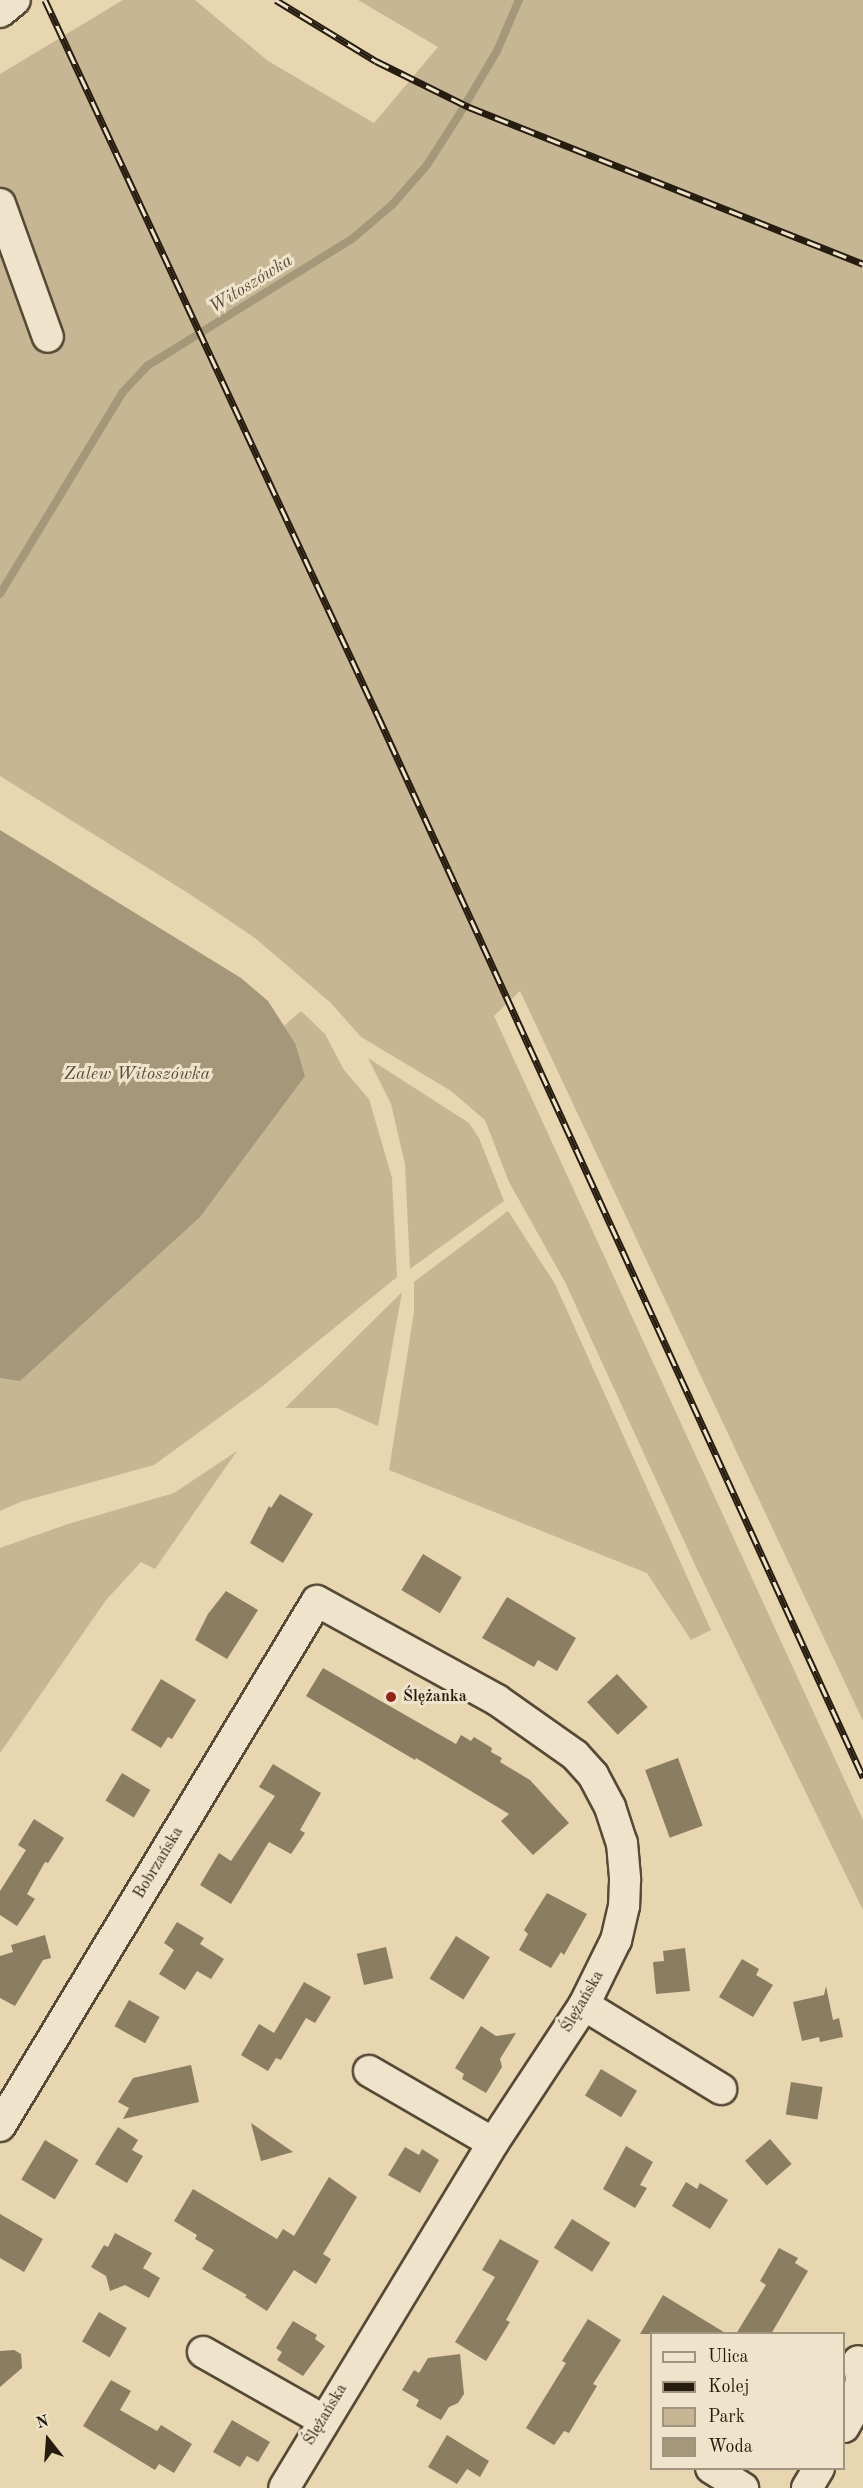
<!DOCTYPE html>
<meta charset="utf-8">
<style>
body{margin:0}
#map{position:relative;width:863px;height:2488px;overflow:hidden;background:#e7d6af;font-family:"Old Standard TT",serif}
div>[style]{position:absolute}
.green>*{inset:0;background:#c6b694}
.water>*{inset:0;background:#a59779}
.stream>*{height:8px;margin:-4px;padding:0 4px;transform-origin:4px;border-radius:4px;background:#a59779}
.building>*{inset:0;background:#8a7d62;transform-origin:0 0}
.roads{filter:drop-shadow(2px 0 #564a37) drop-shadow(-2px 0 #564a37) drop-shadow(0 2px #564a37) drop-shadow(0 -2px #564a37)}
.minor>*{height:30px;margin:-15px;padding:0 15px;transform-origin:15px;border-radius:15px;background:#efe4cb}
.rail>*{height:7px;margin-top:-3.5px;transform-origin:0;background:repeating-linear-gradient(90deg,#efe4cb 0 14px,#261c0f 0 28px);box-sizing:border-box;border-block:2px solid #261c0f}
.dots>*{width:16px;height:16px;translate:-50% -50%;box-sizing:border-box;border:3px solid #efe4cb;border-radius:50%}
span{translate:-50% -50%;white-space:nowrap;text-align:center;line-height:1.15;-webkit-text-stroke:6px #efe4cb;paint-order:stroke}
.poi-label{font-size:16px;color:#261c0f;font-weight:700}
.left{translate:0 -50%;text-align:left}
.street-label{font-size:16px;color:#261c0f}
.water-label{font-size:18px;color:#594d39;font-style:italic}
.legend{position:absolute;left:650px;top:2332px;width:195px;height:138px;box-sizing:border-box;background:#efe4cb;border:2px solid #9f9480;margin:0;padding:8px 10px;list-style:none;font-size:18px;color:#261c0f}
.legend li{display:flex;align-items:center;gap:12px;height:30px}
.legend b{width:30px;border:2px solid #9f9480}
.north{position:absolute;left:18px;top:2410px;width:60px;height:60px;-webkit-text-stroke:4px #efe4cb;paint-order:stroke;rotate:343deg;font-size:16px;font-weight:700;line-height:24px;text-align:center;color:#261c0f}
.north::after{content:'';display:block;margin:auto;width:21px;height:27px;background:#261c0f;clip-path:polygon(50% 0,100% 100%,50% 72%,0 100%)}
</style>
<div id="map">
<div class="green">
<div style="clip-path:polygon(123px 0,195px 0,268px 61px,374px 123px,438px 47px,358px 0,863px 0,863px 1721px,520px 991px,494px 1016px,863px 1820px,863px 1910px,696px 1567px,565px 1282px,509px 1182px,485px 1120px,451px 1091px,361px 1037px,331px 1003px,255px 938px,188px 893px,0 776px,0 74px)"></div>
<div style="clip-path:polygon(301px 1011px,325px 1034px,344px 1070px,369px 1099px,392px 1178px,397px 1277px,264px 1385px,154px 1465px,20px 1502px,0 1511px,0 1378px,20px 1380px,295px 1043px,284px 1026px)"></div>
<div style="clip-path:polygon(368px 1058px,469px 1123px,479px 1138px,504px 1201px,410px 1269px,405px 1164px,391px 1104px)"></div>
<div style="clip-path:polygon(508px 1211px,555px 1284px,711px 1630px,691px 1640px,647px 1573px,389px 1470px,414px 1312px,414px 1282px)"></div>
<div style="clip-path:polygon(402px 1292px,378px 1426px,337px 1408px,285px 1408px)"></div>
<div style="clip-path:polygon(237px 1451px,155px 1569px,141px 1562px,106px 1600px,0 1753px,0 1548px,68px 1524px,174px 1493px)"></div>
</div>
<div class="water">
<div style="clip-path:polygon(0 830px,241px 978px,268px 1001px,295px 1043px,305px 1076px,200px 1217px,20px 1381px,0 1378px)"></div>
</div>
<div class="stream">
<div style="left:0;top:594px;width:235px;rotate:-58.7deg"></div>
<div style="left:122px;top:393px;width:37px;rotate:-47deg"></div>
<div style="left:147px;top:366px;width:241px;rotate:-31.8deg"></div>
<div style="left:352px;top:239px;width:52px;rotate:-40.4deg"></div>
<div style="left:392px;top:205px;width:53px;rotate:-48.8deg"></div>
<div style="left:427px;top:165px;width:59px;rotate:-57.4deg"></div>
<div style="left:459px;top:115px;width:74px;rotate:-59.3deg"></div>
<div style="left:497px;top:51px;width:56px;rotate:-66.7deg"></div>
</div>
<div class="building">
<div style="clip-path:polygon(280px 1494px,313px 1514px,283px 1563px,250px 1543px,269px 1506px,271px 1508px)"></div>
<div style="left:423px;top:1554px;width:45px;height:42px;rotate:31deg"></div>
<div style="clip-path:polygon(226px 1591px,258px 1610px,227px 1659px,195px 1640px,208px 1614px)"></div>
<div style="clip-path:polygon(507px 1597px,576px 1638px,557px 1671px,538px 1660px,534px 1667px,482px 1638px)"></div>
<div style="clip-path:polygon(323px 1668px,456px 1744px,461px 1735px,471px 1741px,474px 1737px,492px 1748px,491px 1752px,502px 1758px,500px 1762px,530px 1780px,569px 1823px,533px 1855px,501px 1821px,509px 1814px,416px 1758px,415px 1760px,306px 1696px)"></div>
<div style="left:617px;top:1674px;width:45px;height:41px;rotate:47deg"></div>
<div style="clip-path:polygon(161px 1679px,196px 1700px,172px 1739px,168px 1737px,161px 1748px,131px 1730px)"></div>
<div style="left:678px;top:1758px;width:72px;height:35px;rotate:70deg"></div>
<div style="clip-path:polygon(273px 1764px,321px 1793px,300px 1830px,305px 1833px,291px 1854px,269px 1842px,231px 1904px,200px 1885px,219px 1853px,231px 1861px,275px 1796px,259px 1787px)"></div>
<div style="left:122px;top:1773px;width:33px;height:32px;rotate:31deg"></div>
<div style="clip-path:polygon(34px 1819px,64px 1838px,48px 1863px,45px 1862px,27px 1894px,35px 1899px,17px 1926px,0 1915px,0 1891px,26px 1850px,18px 1845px)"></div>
<div style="clip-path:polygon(547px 1893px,587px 1914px,564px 1955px,561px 1952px,551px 1968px,519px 1950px,528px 1934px,524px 1930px)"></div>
<div style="clip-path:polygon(177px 1922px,204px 1938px,200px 1944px,224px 1959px,211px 1979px,197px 1971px,185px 1990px,159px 1974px,174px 1950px,164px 1943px)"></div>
<div style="clip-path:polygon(45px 1935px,51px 1958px,43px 1960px,15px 2006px,0 1998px,0 1956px,13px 1952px,11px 1945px)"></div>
<div style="left:456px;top:1936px;width:40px;height:50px;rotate:32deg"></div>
<div style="left:386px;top:1947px;width:32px;height:30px;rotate:77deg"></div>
<div style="clip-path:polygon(685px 1948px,690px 1991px,656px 1994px,653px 1962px,664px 1961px,663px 1951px)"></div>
<div style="clip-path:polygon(742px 1959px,759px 1969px,756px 1975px,773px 1985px,753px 2017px,719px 1997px)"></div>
<div style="clip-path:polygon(304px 1982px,331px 1997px,315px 2023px,306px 2018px,281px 2060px,276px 2058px,268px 2071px,241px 2055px,259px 2024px,274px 2033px)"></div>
<div style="clip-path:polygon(826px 1986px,833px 2020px,839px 2018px,843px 2037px,820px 2042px,819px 2037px,802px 2041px,793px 2002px,824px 1995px)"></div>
<div style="left:129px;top:2000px;width:35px;height:30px;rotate:29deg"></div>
<div style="clip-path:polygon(481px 2026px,496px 2036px,516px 2033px,500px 2059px,502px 2067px,486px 2093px,462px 2079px,464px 2074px,455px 2068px)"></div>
<div style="clip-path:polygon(191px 2065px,199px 2102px,123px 2119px,129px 2108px,118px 2102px,133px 2078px)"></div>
<div style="left:601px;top:2069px;width:42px;height:31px;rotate:31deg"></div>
<div style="left:791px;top:2082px;width:32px;height:33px;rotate:9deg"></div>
<div style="clip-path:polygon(251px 2123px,293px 2152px,261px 2161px)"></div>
<div style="clip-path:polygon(118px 2127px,138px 2140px,132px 2150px,143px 2156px,127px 2183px,95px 2164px)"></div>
<div style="left:770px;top:2139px;width:33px;height:33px;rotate:49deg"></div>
<div style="left:45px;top:2140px;width:39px;height:46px;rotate:31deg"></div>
<div style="clip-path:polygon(626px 2146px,653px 2162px,640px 2185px,647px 2188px,635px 2208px,603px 2189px)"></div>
<div style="clip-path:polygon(405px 2147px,419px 2155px,422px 2149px,439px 2160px,420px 2193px,388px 2175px)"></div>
<div style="clip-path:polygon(329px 2177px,357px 2197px,323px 2254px,331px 2259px,316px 2284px,294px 2270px,267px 2311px,245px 2297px,247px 2295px,202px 2269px,214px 2250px,195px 2239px,197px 2235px,174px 2221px,193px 2189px,277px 2239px,283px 2229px,294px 2236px)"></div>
<div style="clip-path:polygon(686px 2182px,697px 2189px,700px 2183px,728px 2200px,710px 2229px,672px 2206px)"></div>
<div style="clip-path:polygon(0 2214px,43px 2239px,24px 2272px,0 2258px)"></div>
<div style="left:572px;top:2219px;width:45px;height:34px;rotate:32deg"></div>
<div style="clip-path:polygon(115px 2233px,152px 2253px,143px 2268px,160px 2278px,149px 2298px,125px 2285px,110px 2291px,106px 2276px,91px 2267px,104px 2245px,108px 2247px)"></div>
<div style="clip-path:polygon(500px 2239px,539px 2261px,506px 2320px,510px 2322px,486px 2361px,455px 2342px,495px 2277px,482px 2270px)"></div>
<div style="clip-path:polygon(779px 2248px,798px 2258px,795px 2263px,808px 2271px,771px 2334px,736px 2334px,766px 2285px,760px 2281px)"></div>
<div style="clip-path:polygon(663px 2295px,727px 2334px,640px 2334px)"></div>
<div style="left:99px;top:2312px;width:32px;height:34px;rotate:30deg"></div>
<div style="clip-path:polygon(588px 2319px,621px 2340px,593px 2384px,597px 2386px,569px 2433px,564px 2431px,554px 2445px,526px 2428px,566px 2363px,562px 2361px)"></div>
<div style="clip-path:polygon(293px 2321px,317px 2335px,315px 2339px,325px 2346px,303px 2376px,277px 2360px,282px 2352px,276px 2348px)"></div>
<div style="clip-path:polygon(14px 2350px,21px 2354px,22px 2368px,0 2387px,0 2351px)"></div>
<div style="clip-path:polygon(460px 2354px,464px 2394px,458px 2403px,449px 2407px,441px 2420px,416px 2406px,419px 2400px,402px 2390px,414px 2370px,419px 2373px,428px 2358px)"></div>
<div style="clip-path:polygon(111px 2380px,131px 2391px,120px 2410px,157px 2431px,161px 2425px,192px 2444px,174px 2473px,159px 2464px,155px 2470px,83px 2426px)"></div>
<div style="clip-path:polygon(232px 2420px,270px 2442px,258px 2462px,247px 2456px,240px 2467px,213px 2452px)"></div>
<div style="clip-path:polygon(447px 2435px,489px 2461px,480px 2477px,467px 2469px,457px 2484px,428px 2467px)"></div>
</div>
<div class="roads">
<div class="minor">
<div style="left:0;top:12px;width:19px;rotate:-39deg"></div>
<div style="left:0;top:204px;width:141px;rotate:70.2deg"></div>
<div style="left:584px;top:2005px;width:161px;rotate:31.5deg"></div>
<div style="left:369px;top:2071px;width:143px;rotate:30.1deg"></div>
<div style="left:0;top:2126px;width:613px;rotate:-58.88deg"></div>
<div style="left:317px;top:1601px;width:205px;rotate:28.8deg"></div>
<div style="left:497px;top:1700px;width:95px;rotate:35.2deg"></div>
<div style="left:575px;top:1755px;width:27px;rotate:48deg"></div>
<div style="left:593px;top:1775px;width:36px;rotate:62deg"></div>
<div style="left:610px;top:1807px;width:38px;rotate:72deg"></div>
<div style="left:622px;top:1843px;width:37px;rotate:85deg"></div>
<div style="left:625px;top:1880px;width:26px;rotate:92deg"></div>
<div style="left:624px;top:1906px;width:35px;rotate:103deg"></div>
<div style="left:616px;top:1940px;width:72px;rotate:116.2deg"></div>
<div style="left:584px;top:2005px;width:165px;rotate:123.4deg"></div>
<div style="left:493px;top:2143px;width:403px;rotate:121.2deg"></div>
<div style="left:203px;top:2352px;width:138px;rotate:29.5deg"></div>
<div style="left:844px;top:2427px;width:25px;rotate:-61deg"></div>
<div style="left:856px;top:2405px;width:26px;rotate:-79deg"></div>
<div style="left:861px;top:2379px;width:18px;rotate:-99deg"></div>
<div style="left:711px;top:2468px;width:38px;rotate:32deg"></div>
<div style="left:807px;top:2488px;width:23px;rotate:-59deg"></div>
</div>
</div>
<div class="rail">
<div style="left:45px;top:0;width:790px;rotate:65.06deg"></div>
<div style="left:378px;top:716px;width:1167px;rotate:65.43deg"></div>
<div style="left:276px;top:0;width:117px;rotate:31.4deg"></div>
<div style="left:376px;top:61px;width:104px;rotate:26.3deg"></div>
<div style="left:469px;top:107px;width:424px;rotate:21.7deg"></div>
</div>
<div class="dots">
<div style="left:391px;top:1697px;background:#8f2418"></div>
</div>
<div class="poi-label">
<span class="left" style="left:403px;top:1697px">Ślężanka</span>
</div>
<div class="street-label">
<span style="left:159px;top:1863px;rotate:-59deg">Bobrzańska</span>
<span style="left:583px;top:2002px;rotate:-60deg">Ślężańska</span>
<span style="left:326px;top:2415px;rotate:-59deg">Ślężańska</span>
</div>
<div class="water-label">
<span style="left:251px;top:284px;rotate:-32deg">Witoszówka</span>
<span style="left:137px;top:1074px">Zalew Witoszówka</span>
</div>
<ul class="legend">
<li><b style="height:8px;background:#efe4cb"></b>Ulica</li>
<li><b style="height:8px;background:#261c0f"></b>Kolej</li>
<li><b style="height:16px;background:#c6b694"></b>Park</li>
<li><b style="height:16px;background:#a59779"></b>Woda</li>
</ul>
<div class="north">N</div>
</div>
